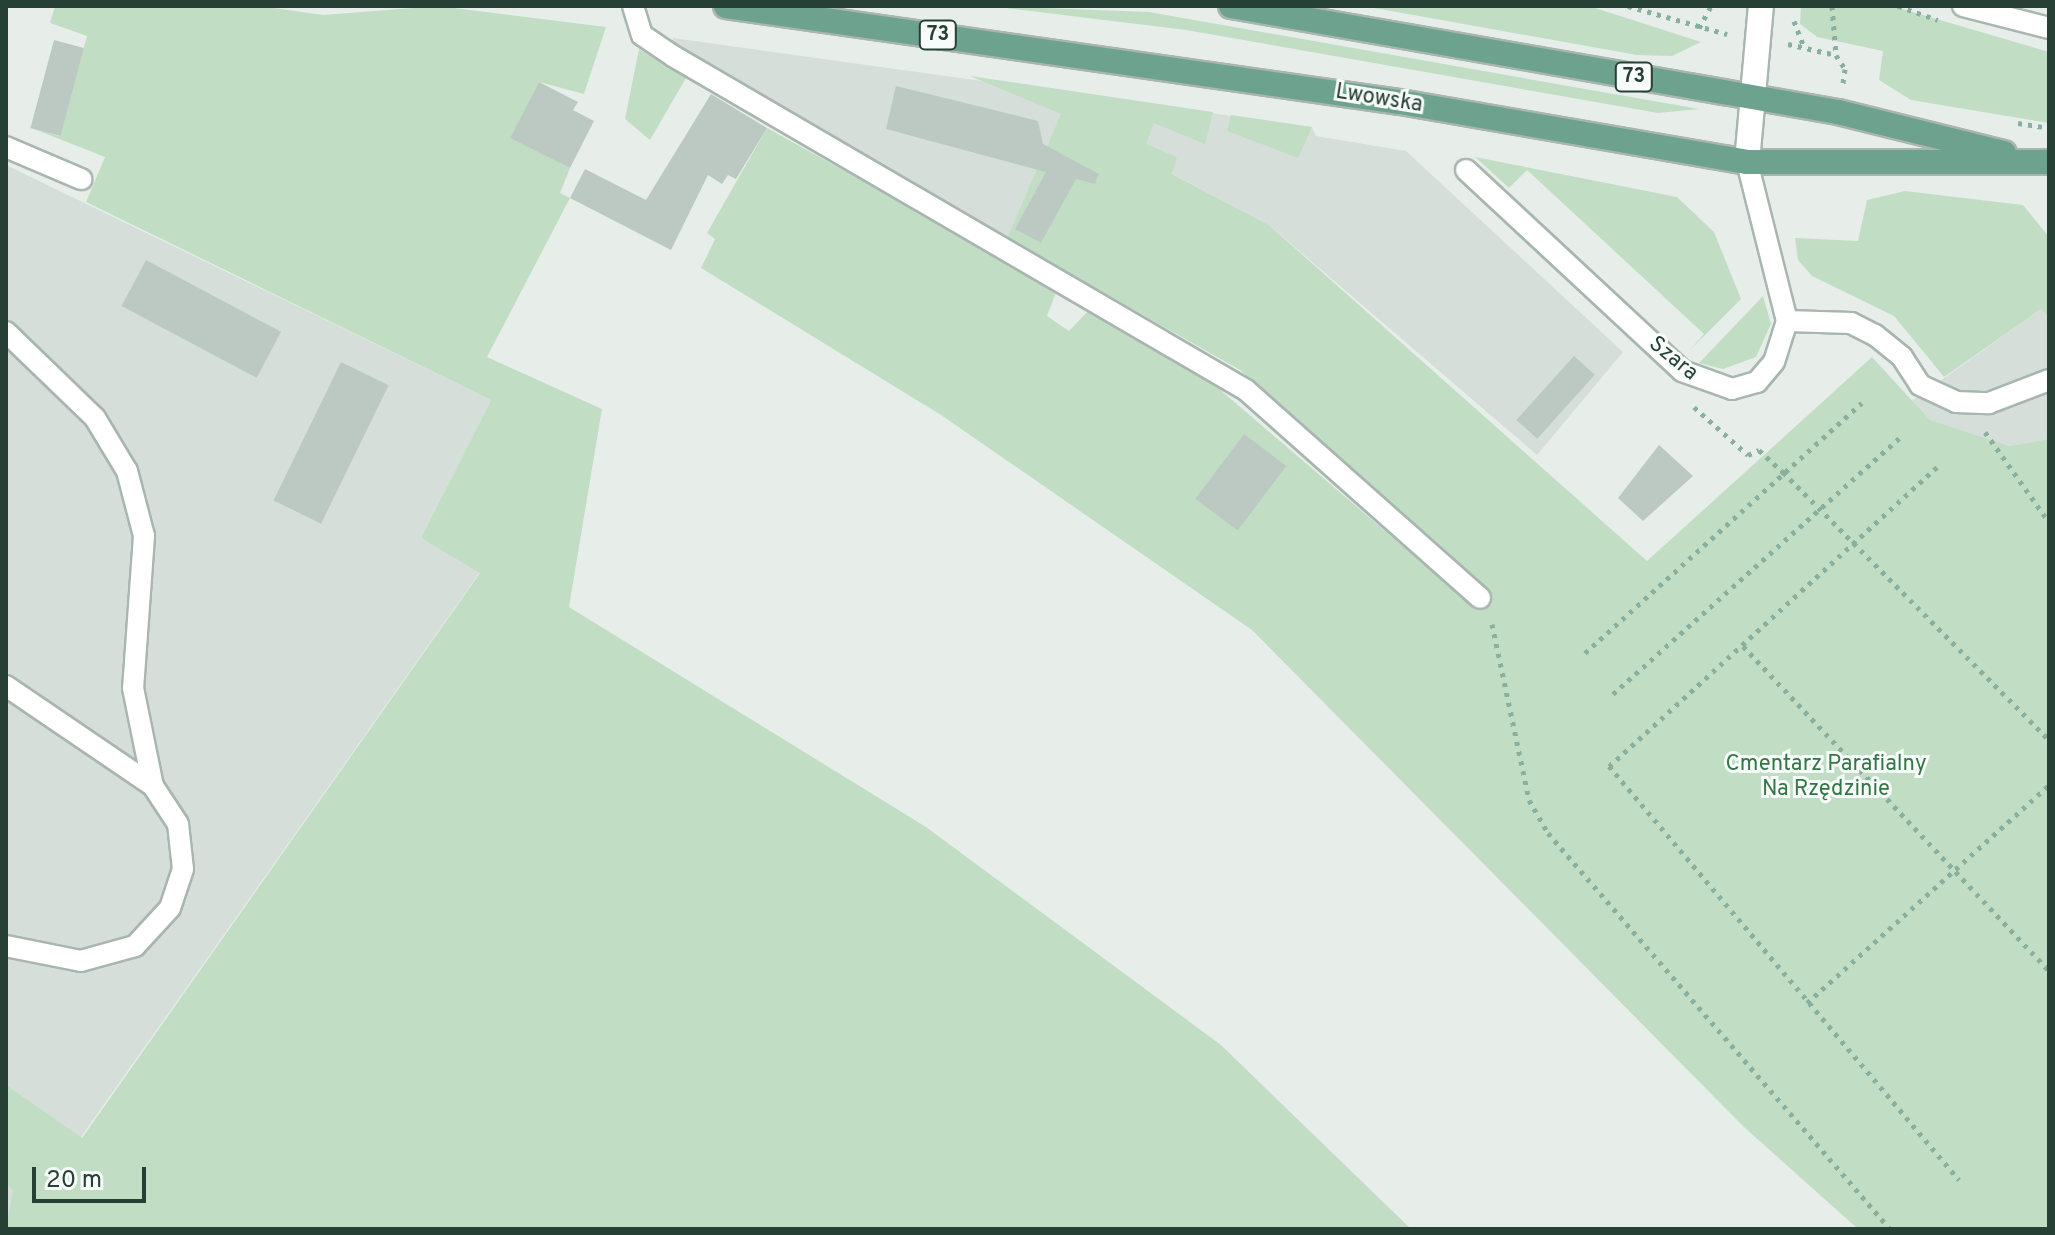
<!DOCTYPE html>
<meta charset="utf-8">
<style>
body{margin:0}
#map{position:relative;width:2055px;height:1235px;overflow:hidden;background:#e7eeea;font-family:Overpass,sans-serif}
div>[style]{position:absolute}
.built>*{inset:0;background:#d5ded9}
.green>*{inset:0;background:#c1dec5}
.building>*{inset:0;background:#bcc9c3;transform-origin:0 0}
.path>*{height:5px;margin-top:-2.5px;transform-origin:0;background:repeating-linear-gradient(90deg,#89b09f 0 4px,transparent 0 10px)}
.roads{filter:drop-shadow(2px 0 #a9b6b0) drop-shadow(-2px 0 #a9b6b0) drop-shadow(0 2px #a9b6b0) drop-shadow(0 -2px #a9b6b0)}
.lane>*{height:20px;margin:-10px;padding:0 10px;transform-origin:10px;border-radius:10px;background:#fff}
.street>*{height:24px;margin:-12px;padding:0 12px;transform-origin:12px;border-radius:12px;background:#fff}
.primary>*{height:24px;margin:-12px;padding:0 12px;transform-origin:12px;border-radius:12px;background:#6da28e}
span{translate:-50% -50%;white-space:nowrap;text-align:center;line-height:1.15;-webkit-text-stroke:6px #f7fbf9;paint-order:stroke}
.shield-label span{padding:2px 6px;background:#f7fbf9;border:2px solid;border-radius:6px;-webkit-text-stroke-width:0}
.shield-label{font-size:20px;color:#264036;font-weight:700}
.street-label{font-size:22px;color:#264036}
.park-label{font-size:22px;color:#317644}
.frame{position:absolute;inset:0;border:8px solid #264036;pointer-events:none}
.scale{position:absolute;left:32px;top:1167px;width:114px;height:36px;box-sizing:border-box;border:4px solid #264036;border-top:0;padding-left:10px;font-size:24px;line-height:28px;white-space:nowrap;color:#264036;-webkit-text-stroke:6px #f7fbf9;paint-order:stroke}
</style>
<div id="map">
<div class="built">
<div style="clip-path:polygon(673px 38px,1312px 127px,1316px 136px,1406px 151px,1623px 352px,1537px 455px,1269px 225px,1061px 115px,1007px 238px,672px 44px)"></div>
<div style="clip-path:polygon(6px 165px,491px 400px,421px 538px,480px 572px,16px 1229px,6px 1229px)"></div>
<div style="clip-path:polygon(2041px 309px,2049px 318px,2049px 439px,2010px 446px,1975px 439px,1930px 420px,1912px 401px)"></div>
</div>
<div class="green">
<div style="clip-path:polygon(55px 6px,260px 6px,323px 15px,438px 6px,606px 27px,584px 94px,539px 82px,511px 137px,570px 168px,560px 193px,570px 198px,487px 357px,602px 409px,569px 607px,926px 827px,1221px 1045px,1411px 1229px,6px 1229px,13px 1190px,6px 1184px,6px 1085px,82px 1138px,480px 573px,421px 538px,491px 400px,86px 202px,105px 157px,29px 127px,59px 136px,87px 36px,50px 23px)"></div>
<div style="clip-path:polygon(989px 6px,1149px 12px,1699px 109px,1658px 113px,1186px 30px)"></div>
<div style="clip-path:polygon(1363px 6px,1589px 6px,1701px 42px,1672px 56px,1637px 55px)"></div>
<div style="clip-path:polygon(1801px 6px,1892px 6px,2049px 52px,2049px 123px,1911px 100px,1879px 80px,1883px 51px,1817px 37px,1800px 24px)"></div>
<div style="clip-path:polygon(639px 49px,686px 78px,650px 140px,625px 119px)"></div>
<div style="clip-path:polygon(970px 76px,1213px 112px,1205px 144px,1154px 123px,1146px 144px,1177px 157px,1172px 174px,1269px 225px,1647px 561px,1872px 357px,1930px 420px,2009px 446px,2049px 439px,2049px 1229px,1858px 1229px,1744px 1127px,1252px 630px,941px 415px,701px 268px,715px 239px,707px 233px,767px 128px,1051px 285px,1057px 290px,1047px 316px,1069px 331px,1089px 310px,1218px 388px,1474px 607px,1490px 596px,1240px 370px,1007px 238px,1061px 114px)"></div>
<div style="clip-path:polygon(1231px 115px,1312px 127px,1298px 158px,1227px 131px)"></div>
<div style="clip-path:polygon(1475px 157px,1677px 197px,1714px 232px,1741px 299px,1688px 352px,1704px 334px,1527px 170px,1509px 188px)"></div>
<div style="clip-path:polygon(1905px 191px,2023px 205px,2049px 237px,2049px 318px,2041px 309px,1944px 377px,1894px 316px,1812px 276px,1798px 260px,1795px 238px,1858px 241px,1867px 200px)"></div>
<div style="clip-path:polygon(1763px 296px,1771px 324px,1756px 357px,1723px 369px,1699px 363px)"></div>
</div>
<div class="building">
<div style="left:54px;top:40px;width:31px;height:91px;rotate:15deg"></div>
<div style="clip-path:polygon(539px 82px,578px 102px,573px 110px,594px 121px,570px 168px,510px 138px)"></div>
<div style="clip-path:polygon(896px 86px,1038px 121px,1043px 144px,1099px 174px,1095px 184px,1076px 179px,1041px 243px,1015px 229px,1046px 172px,886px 129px)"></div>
<div style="clip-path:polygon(711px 94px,767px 128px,736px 179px,728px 175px,722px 184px,708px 175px,671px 250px,570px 198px,585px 169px,646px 200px)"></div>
<div style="left:146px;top:260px;width:153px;height:52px;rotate:28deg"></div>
<div style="left:1574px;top:356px;width:28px;height:86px;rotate:42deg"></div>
<div style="left:341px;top:362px;width:53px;height:154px;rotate:26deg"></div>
<div style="left:1244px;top:434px;width:53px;height:81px;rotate:37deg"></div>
<div style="clip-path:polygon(1659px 445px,1693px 476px,1643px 521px,1618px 498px)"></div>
</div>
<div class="path">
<div style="left:1628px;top:6px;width:103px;rotate:15.8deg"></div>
<div style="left:1832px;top:6px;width:49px;rotate:85.3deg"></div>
<div style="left:1898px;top:6px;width:42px;rotate:19.3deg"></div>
<div style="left:1794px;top:21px;width:26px;rotate:69deg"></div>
<div style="left:1699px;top:28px;width:25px;rotate:-61deg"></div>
<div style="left:1788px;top:44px;width:49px;rotate:12.9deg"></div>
<div style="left:1836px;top:55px;width:17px;rotate:57deg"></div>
<div style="left:1845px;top:69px;width:15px;rotate:98deg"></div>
<div style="left:2018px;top:123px;width:31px;rotate:9deg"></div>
<div style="left:1694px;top:407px;width:72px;rotate:41.6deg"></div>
<div style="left:1748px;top:455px;width:12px;rotate:-24deg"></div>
<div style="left:1759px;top:450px;width:33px;rotate:43deg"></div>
<div style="left:1783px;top:472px;width:378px;rotate:45.2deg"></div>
<div style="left:1985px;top:432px;width:110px;rotate:54.6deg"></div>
<div style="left:1937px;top:467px;width:444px;rotate:137.6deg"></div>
<div style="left:1609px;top:766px;width:542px;rotate:49.79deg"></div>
<div style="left:1492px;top:624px;width:180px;rotate:78.1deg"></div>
<div style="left:1529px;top:800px;width:38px;rotate:60deg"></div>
<div style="left:1548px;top:833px;width:523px;rotate:49.18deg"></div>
<div style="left:1743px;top:646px;width:446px;rotate:46.7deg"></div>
<div style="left:1585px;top:653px;width:373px;rotate:-42.1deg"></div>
<div style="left:1613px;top:694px;width:384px;rotate:-41.8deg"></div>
<div style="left:1807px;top:1003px;width:326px;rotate:-42deg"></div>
</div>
<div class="roads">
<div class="lane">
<div style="left:633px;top:6px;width:30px;rotate:73deg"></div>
<div style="left:642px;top:35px;width:37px;rotate:34deg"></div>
<div style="left:673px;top:56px;width:663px;rotate:30.24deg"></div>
<div style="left:1246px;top:390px;width:313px;rotate:41.6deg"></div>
<div style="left:1963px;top:6px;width:89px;rotate:14.3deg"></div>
<div style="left:6px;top:147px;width:82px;rotate:23.1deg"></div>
<div style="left:1466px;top:170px;width:295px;rotate:42.9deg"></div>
<div style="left:1682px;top:371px;width:53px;rotate:19.8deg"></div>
<div style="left:1732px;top:389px;width:26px;rotate:-16deg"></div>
<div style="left:1757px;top:382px;width:26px;rotate:-50deg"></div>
<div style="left:1774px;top:362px;width:43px;rotate:-72.4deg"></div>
<div style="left:1787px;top:321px;width:164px;rotate:-104.1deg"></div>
<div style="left:1787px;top:321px;width:64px;rotate:1.8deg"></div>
<div style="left:1851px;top:323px;width:27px;rotate:27deg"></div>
<div style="left:1875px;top:335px;width:35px;rotate:39deg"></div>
<div style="left:1902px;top:357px;width:33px;rotate:57deg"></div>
<div style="left:1920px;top:385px;width:40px;rotate:25deg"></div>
<div style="left:1956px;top:402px;width:33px;rotate:2deg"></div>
<div style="left:1989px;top:403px;width:64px;rotate:-21deg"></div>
<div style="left:6px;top:332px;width:124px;rotate:44deg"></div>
<div style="left:95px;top:418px;width:62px;rotate:58.9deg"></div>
<div style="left:127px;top:471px;width:67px;rotate:75.3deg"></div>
<div style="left:144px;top:536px;width:152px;rotate:94.1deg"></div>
<div style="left:133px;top:688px;width:100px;rotate:78.5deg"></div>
<div style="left:6px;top:686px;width:178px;rotate:34.2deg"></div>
<div style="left:153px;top:786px;width:45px;rotate:56.7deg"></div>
<div style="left:178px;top:824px;width:45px;rotate:83.7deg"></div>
<div style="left:183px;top:869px;width:41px;rotate:108.4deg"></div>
<div style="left:170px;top:908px;width:52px;rotate:132.6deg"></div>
<div style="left:135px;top:946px;width:56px;rotate:164.5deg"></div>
<div style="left:81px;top:961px;width:76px;rotate:-168.7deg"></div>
</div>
<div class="street">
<div style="left:1747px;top:162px;width:157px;rotate:-84.9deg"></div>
</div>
<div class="primary">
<div style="left:726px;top:6px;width:681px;rotate:8.11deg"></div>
<div style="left:1400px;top:102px;width:352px;rotate:9.8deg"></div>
<div style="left:1747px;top:162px;width:302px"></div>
<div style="left:1231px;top:6px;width:616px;rotate:9.91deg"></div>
<div style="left:1838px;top:112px;width:171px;rotate:13.9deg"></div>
</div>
</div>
<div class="shield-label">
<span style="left:938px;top:35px">73</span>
<span style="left:1634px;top:77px">73</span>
</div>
<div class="street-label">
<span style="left:1379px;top:99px;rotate:9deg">Lwowska</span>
<span style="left:1673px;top:359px;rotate:39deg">Szara</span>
</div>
<div class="park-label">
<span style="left:1826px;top:777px">Cmentarz Parafialny<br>Na Rzędzinie</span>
</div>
<div class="frame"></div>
<div class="scale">20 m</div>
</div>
